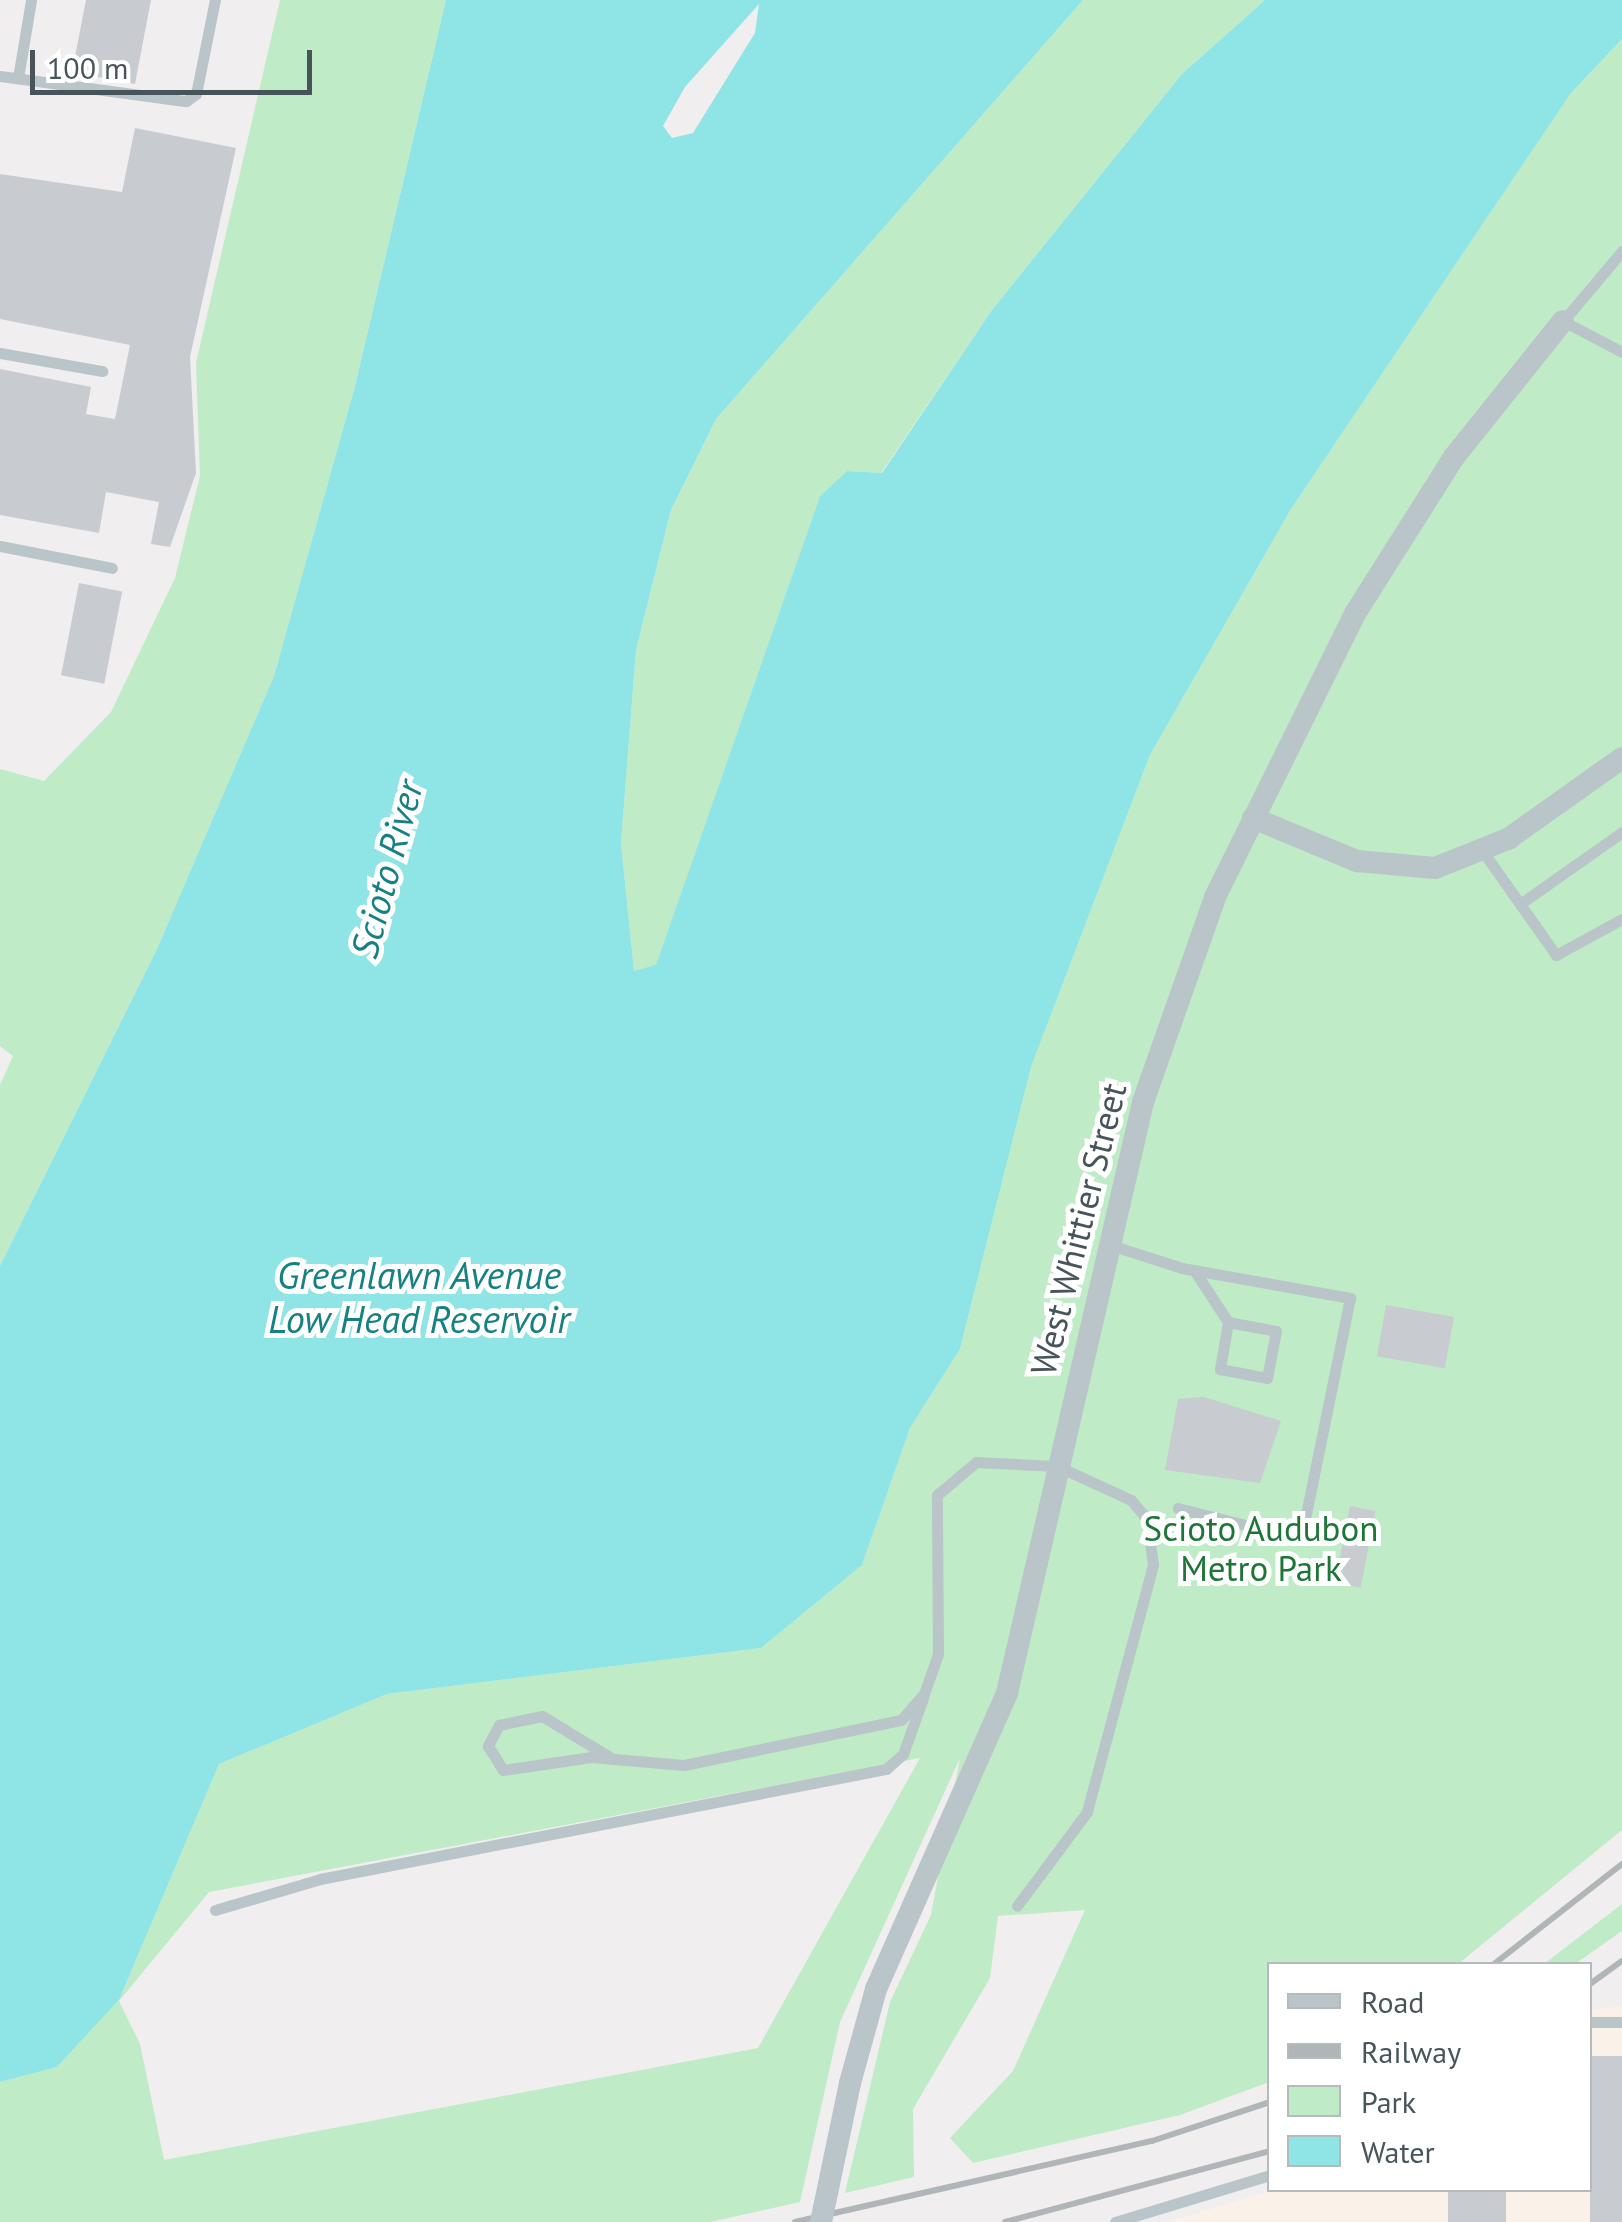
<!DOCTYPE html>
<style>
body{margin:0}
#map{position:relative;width:1622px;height:2222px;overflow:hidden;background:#f0eeee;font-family:"PT Sans",sans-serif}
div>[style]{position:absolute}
.commercial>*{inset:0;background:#faf1e8}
.green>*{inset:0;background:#bfebc7}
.water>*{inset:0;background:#8fe4e5}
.building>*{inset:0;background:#c8ccd0;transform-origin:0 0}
.lane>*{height:11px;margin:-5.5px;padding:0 5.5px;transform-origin:5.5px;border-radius:5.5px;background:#bac5ca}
.street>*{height:22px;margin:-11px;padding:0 11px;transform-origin:11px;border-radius:11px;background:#bac5ca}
.rail>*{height:6px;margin:-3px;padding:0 3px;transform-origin:3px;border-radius:3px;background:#b0b5b8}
.street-bridge>*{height:22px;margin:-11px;padding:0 11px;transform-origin:11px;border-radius:11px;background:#bac5ca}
span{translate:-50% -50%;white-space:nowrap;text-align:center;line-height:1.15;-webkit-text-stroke:10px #fff;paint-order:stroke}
.street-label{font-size:35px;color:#47555a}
.park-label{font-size:35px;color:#1d7638}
.water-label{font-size:38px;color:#168182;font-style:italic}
.legend{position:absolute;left:1267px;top:1962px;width:325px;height:230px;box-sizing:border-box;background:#fff;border:2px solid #b5bbbd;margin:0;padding:12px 18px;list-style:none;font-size:30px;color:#47555a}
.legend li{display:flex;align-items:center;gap:20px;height:50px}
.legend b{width:50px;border:2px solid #b5bbbd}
.scale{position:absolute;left:30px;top:50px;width:282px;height:45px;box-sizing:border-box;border:5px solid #47555a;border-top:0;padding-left:12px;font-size:30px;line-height:35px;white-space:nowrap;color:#47555a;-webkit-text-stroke:8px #fff;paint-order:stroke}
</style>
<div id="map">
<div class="commercial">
<div style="clip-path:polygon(1622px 2006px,1622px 2222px,1167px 2222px,1274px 2190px,1590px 2190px,1590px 2010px)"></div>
</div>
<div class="green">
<div style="clip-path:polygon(280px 0,446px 0,355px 386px,274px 676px,157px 949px,0 1266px,0 1085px,13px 1056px,0 1046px,0 769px,44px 781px,111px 712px,175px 578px,200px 476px,196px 363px)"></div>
<div style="clip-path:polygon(1083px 0,1265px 0,1182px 74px,992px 310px,881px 473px,847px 471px,820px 496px,656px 966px,634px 971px,621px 843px,636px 650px,671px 510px,716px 419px)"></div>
<div style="clip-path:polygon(evenodd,1622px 39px,1622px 1830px,1458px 1964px,1270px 1964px,1269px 2082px,1180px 2115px,973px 2163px,950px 2138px,1013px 2071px,1085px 1910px,998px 1916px,990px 1978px,913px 2109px,914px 2177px,845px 2193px,890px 2002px,931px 1915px,960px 1758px,840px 2022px,800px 2202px,710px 2222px,0 2222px,0 2082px,57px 2067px,119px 2000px,219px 1764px,387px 1694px,761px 1648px,862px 1565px,910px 1428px,960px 1349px,1031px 1067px,1150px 755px,1291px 509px,1571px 93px,1622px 39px,920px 1758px,758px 2048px,164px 2160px,140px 2044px,119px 2001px,209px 1892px,920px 1758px)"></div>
<div style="clip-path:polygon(1622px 1904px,1622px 1931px,1575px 1964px,1544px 1964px)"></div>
</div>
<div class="water">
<div style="clip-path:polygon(evenodd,446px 0,1083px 0,716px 419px,671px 510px,636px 650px,621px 843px,634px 971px,656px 965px,820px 496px,847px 471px,882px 473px,992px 310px,1182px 74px,1265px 0,1622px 0,1622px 39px,1571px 93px,1291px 509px,1150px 755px,1031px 1067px,960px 1349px,910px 1428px,862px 1565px,761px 1648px,387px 1694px,219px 1764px,119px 2000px,57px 2067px,0 2082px,0 1266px,157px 949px,274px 676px,355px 386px,446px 0,759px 4px,755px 33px,693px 133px,672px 138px,663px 126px,685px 87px,759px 4px)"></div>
</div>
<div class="building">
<div style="clip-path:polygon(86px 0,151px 0,135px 84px,72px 72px)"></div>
<div style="clip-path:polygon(135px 128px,236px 148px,190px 357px,196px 473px,170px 547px,151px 544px,159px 502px,106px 492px,99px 533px,0 515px,0 369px,91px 387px,86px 414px,115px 419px,130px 345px,0 319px,0 174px,122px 192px)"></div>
<div style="left:79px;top:583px;width:44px;height:94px;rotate:11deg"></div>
<div style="left:1386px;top:1305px;width:69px;height:52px;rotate:10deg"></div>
<div style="clip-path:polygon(1204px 1397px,1281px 1421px,1260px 1483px,1165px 1470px,1178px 1399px)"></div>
<div style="left:1350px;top:1506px;width:26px;height:78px;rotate:11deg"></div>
<div style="left:1590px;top:2056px;width:32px;height:166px"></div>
<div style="left:1448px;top:2190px;width:58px;height:32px"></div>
</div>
<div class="lane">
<div style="left:0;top:76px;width:188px;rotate:7.7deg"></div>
<div style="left:186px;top:101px;width:12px;rotate:-35deg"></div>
<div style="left:196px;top:94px;width:96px;rotate:-78.6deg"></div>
<div style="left:18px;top:78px;width:79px;rotate:-80.5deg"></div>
<div style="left:1622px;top:251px;width:92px;rotate:130.1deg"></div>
<div style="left:1563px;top:321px;width:67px;rotate:27.7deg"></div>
<div style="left:0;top:353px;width:104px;rotate:10deg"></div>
<div style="left:0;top:546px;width:114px;rotate:11.1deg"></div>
<div style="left:1484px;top:853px;width:125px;rotate:54.8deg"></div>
<div style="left:1556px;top:955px;width:75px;rotate:-28.6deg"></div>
<div style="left:1520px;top:904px;width:125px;rotate:-35.2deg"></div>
<div style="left:1107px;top:1244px;width:79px;rotate:17.7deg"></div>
<div style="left:1182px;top:1268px;width:171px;rotate:10.1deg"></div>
<div style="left:1350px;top:1298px;width:246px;rotate:101.5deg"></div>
<div style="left:1301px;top:1539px;width:127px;rotate:-165.9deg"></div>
<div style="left:1194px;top:1270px;width:62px;rotate:56.8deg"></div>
<div style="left:1228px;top:1322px;width:48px;rotate:99.7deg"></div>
<div style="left:1220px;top:1369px;width:48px;rotate:10.8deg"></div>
<div style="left:1267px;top:1378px;width:48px;rotate:-79.2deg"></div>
<div style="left:1276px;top:1331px;width:49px;rotate:-169.4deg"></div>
<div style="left:613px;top:1759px;width:83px;rotate:-148.8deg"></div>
<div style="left:542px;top:1716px;width:44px;rotate:168.2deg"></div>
<div style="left:499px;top:1725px;width:24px;rotate:118deg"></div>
<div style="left:488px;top:1746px;width:28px;rotate:58deg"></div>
<div style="left:503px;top:1770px;width:89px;rotate:-8.4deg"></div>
<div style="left:591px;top:1757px;width:93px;rotate:4.9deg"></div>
<div style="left:684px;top:1765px;width:222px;rotate:-11.7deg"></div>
<div style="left:901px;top:1720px;width:35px;rotate:-49deg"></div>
<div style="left:924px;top:1694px;width:42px;rotate:-70.7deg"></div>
<div style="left:938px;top:1654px;width:159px;rotate:-90.4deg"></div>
<div style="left:937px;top:1495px;width:51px;rotate:-40.2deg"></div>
<div style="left:976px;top:1462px;width:81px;rotate:2.8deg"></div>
<div style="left:1057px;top:1466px;width:81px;rotate:24.7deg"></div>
<div style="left:1131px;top:1500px;width:25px;rotate:50deg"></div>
<div style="left:1147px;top:1519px;width:46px;rotate:82.6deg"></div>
<div style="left:1153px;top:1565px;width:256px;rotate:105deg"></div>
<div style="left:1087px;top:1812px;width:117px;rotate:126.7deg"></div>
<div style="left:215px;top:1910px;width:109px;rotate:-16.4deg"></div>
<div style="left:320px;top:1879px;width:577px;rotate:-11deg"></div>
<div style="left:886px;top:1769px;width:23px;rotate:-41deg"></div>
<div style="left:903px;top:1754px;width:59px;rotate:-70.3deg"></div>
<div style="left:1590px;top:2022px;width:32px"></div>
<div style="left:1115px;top:2222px;width:162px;rotate:-16.9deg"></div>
</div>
<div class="street">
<div style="left:1253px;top:818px;width:113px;rotate:22.5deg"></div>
<div style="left:1357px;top:861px;width:78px;rotate:5.1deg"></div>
<div style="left:1435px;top:868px;width:79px;rotate:-21.7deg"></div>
<div style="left:1508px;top:839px;width:140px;rotate:-35.4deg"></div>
<div style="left:850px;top:2083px;width:98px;rotate:-74.5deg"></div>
<div style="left:876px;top:1989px;width:324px;rotate:-66.1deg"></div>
<div style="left:1007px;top:1693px;width:606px;rotate:-77.04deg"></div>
<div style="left:1143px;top:1102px;width:217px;rotate:-70.6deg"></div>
<div style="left:1215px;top:897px;width:318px;rotate:-63.7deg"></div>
<div style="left:1356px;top:612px;width:183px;rotate:-57.7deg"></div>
<div style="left:1454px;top:457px;width:174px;rotate:-51.3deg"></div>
</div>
<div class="rail">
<div style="left:1494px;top:1964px;width:162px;rotate:-38deg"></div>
<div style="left:1590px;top:1984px;width:39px;rotate:-36deg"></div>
<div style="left:795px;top:2222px;width:366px;rotate:-12.8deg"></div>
<div style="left:1152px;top:2141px;width:124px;rotate:-18.3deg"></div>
<div style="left:1005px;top:2222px;width:274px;rotate:-15deg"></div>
</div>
<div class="street-bridge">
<div style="left:821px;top:2222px;width:142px;rotate:-78.2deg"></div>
</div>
<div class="street-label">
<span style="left:1078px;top:1229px;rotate:-76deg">West Whittier Street</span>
</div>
<div class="park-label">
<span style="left:1261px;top:1548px">Scioto Audubon<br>Metro Park</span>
</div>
<div class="water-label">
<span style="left:386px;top:869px;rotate:-75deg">Scioto River</span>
<span style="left:419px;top:1297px">Greenlawn Avenue<br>Low Head Reservoir</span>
</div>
<ul class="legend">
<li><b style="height:12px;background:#bac5ca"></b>Road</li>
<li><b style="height:12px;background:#b0b5b8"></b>Railway</li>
<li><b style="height:28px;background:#bfebc7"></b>Park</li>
<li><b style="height:28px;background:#8fe4e5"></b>Water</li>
</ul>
<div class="scale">100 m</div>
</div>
